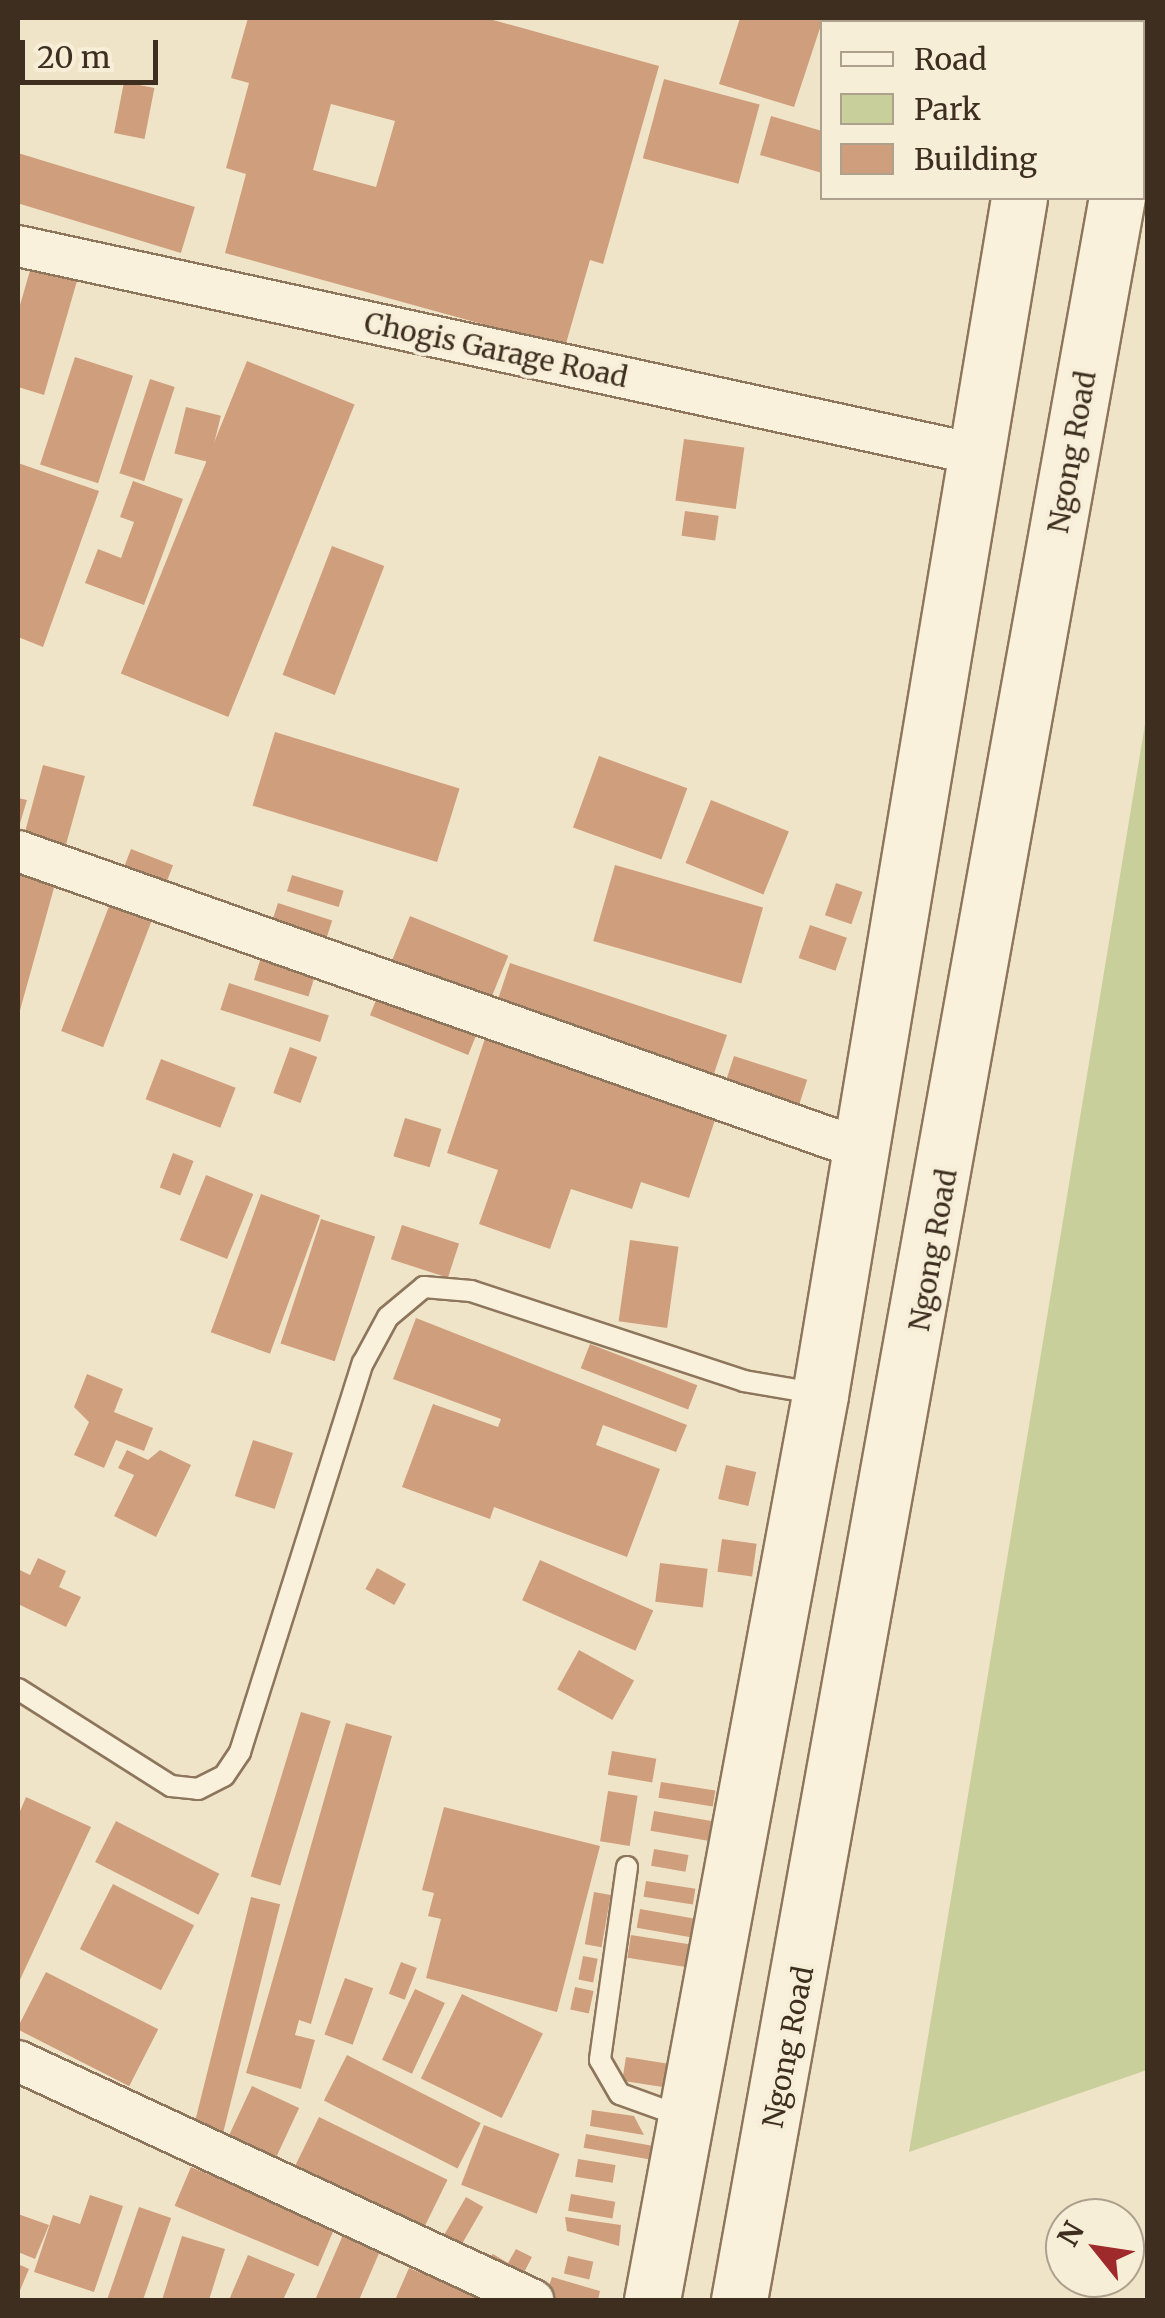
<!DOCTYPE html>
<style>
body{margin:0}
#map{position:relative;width:1165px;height:2318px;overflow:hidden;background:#f0e4c8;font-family:Merriweather,serif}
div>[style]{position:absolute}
.green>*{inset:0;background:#c9cf9b}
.building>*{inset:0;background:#cf9f7d;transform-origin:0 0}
.roads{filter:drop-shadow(2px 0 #8d765c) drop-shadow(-2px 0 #8d765c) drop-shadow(0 2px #8d765c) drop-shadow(0 -2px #8d765c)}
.lane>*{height:20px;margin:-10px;padding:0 10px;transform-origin:10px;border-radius:10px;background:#faf1dc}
.street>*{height:40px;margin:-20px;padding:0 20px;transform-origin:20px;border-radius:20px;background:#faf1dc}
.secondary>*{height:55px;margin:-27.5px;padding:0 27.5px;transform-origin:27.5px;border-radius:27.5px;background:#faf1dc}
span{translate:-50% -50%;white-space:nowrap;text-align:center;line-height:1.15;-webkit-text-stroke:8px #f7eed8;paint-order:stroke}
.street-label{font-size:28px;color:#3d2e20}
.frame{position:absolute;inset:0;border:20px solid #3d2e20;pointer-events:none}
.legend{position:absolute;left:820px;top:20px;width:325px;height:180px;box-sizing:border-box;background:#f7eed8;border:2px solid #ada18e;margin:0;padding:12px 18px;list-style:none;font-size:30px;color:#3d2e20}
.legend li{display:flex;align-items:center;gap:20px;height:50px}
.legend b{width:50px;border:2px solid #ada18e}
.north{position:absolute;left:1045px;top:2198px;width:100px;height:100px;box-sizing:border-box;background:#f7eed8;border:2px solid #ada18e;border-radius:50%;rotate:300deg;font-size:28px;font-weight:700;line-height:40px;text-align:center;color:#3d2e20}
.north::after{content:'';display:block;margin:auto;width:35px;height:45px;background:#9e2a2b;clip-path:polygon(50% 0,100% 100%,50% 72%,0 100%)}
.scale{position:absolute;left:20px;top:40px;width:138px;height:45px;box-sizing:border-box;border:5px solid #3d2e20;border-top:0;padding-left:12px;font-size:30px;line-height:35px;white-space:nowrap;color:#3d2e20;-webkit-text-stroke:8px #f7eed8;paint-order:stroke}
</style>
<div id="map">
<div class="green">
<div style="clip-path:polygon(1147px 712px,1147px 2070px,909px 2152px)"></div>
</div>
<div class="building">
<div style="clip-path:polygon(evenodd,248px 18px,486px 18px,659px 66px,603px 264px,590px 260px,565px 347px,225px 253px,246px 174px,226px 168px,249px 83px,231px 78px,248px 18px,331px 104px,395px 121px,376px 187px,313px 170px,331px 104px)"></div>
<div style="clip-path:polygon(740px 18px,838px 18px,822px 22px,794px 107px,719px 84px)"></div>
<div style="left:664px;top:79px;width:99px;height:82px;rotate:15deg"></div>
<div style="left:124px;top:82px;width:31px;height:52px;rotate:11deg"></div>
<div style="clip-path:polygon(771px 116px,822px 131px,822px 173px,760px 155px)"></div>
<div style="left:18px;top:153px;width:185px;height:48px;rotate:17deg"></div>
<div style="clip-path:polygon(31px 267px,77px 281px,44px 395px,18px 387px,18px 312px)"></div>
<div style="left:75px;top:357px;width:61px;height:113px;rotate:18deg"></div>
<div style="left:247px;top:361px;width:116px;height:337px;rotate:22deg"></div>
<div style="left:150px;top:379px;width:26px;height:99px;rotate:18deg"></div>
<div style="left:186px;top:407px;width:36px;height:48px;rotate:14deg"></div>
<div style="left:684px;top:439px;width:61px;height:62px;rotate:8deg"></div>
<div style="clip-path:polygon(18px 463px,99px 491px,43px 647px,18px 637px)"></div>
<div style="clip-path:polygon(133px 481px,183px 499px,144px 605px,85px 583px,98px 549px,121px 558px,134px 522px,120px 517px)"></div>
<div style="left:685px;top:511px;width:34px;height:25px;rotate:8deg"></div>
<div style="left:332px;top:546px;width:56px;height:138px;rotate:21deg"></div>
<div style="left:275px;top:732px;width:193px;height:77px;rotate:17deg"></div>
<div style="left:599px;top:756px;width:94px;height:76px;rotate:20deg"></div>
<div style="clip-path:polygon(43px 765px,85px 776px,19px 1014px,18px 858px)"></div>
<div style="clip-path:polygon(18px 798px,27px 800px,18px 830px)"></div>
<div style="left:711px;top:800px;width:84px;height:68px;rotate:22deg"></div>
<div style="left:131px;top:849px;width:45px;height:195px;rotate:21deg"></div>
<div style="left:615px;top:865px;width:154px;height:79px;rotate:16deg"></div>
<div style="left:292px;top:875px;width:54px;height:17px;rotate:17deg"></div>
<div style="left:836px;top:883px;width:28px;height:34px;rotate:19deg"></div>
<div style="left:278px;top:903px;width:57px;height:47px;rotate:18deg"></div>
<div style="left:410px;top:916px;width:106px;height:107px;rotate:22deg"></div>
<div style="left:810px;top:925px;width:39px;height:35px;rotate:19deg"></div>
<div style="left:261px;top:957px;width:57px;height:24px;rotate:17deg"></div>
<div style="clip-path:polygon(510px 963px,727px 1035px,700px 1115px,715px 1120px,689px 1198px,641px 1182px,632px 1209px,571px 1189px,550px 1249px,479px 1224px,498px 1170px,447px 1153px)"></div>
<div style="left:229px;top:983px;width:105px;height:28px;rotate:18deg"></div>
<div style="left:290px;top:1047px;width:29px;height:49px;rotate:20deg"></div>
<div style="left:734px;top:1056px;width:77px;height:42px;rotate:18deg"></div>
<div style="left:161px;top:1059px;width:80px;height:43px;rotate:21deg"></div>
<div style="left:405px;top:1118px;width:38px;height:40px;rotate:17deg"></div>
<div style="left:173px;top:1153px;width:22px;height:37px;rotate:21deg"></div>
<div style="left:206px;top:1175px;width:51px;height:70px;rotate:22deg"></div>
<div style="left:261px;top:1194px;width:63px;height:147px;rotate:20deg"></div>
<div style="left:321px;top:1219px;width:57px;height:131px;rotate:18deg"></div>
<div style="left:402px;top:1225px;width:60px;height:36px;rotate:18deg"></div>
<div style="left:630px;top:1240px;width:49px;height:82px;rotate:8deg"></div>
<div style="clip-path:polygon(416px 1318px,687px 1425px,676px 1452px,603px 1425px,596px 1445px,660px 1469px,627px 1557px,494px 1507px,490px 1519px,402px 1487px,433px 1404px,498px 1427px,501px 1419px,393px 1379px)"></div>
<div style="left:590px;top:1344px;width:115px;height:26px;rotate:21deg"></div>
<div style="clip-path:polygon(87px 1374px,123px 1389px,114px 1412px,153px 1428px,144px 1451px,116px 1440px,104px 1468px,74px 1455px,89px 1422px,74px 1407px)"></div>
<div style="left:253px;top:1440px;width:42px;height:59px;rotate:18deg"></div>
<div style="clip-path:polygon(127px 1450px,148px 1460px,160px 1450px,191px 1465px,156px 1537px,114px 1516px,134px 1475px,118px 1468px)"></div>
<div style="left:726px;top:1465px;width:31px;height:35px;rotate:13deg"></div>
<div style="left:722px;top:1539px;width:35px;height:33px;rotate:8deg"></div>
<div style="clip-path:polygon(38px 1558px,66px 1571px,59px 1587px,81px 1597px,66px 1627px,18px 1604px,18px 1569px,30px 1575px)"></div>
<div style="left:540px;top:1560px;width:124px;height:44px;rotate:24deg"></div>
<div style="left:660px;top:1563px;width:48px;height:39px;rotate:7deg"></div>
<div style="left:377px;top:1568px;width:33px;height:24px;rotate:29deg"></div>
<div style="left:579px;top:1650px;width:63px;height:45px;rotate:29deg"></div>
<div style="left:301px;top:1712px;width:31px;height:172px;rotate:17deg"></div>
<div style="clip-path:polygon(346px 1723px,392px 1736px,311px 2024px,299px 2020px,295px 2035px,315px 2040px,301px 2089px,246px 2073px)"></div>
<div style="left:612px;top:1751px;width:45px;height:24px;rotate:10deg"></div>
<div style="left:661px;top:1782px;width:55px;height:16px;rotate:9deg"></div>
<div style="left:608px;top:1791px;width:30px;height:51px;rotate:9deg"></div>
<div style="clip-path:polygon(26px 1797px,91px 1827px,18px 1984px,18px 1816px)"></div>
<div style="clip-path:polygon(444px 1807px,600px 1846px,557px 2012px,426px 1978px,441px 1919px,428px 1916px,434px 1893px,422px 1890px)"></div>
<div style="left:654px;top:1811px;width:64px;height:20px;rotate:10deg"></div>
<div style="left:116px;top:1821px;width:116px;height:46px;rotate:27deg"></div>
<div style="left:654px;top:1849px;width:35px;height:17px;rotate:10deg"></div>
<div style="left:646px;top:1881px;width:50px;height:16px;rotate:9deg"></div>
<div style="left:113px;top:1884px;width:91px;height:73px;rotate:27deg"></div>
<div style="left:594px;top:1892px;width:17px;height:53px;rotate:10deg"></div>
<div style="left:251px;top:1897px;width:30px;height:241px;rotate:14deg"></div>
<div style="left:640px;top:1909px;width:59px;height:19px;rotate:10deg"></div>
<div style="left:631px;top:1935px;width:75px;height:23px;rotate:9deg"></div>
<div style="left:583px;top:1956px;width:15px;height:24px;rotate:11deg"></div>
<div style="left:401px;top:1962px;width:17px;height:34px;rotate:21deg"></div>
<div style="left:46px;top:1972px;width:126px;height:64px;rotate:27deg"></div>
<div style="left:345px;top:1978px;width:30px;height:60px;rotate:20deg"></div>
<div style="left:575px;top:1987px;width:19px;height:23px;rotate:12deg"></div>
<div style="left:415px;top:1989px;width:33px;height:78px;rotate:25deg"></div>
<div style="left:462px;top:1994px;width:90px;height:94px;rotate:26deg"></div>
<div style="left:347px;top:2055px;width:150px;height:51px;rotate:27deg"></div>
<div style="left:626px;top:2057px;width:44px;height:24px;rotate:9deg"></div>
<div style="left:252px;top:2086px;width:52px;height:64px;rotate:25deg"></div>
<div style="clip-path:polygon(592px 2110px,634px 2116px,644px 2135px,590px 2126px)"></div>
<div style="left:319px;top:2117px;width:143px;height:63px;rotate:26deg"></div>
<div style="left:484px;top:2125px;width:81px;height:64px;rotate:21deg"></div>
<div style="left:586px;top:2134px;width:73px;height:14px;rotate:10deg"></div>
<div style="left:578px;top:2159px;width:38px;height:18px;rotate:9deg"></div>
<div style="left:191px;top:2167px;width:156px;height:42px;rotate:23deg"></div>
<div style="left:571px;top:2194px;width:45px;height:17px;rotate:10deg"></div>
<div style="clip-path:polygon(90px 2195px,123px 2206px,94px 2292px,34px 2272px,53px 2215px,80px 2224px)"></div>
<div style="left:466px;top:2197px;width:20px;height:50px;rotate:30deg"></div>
<div style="left:139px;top:2207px;width:34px;height:99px;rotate:19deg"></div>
<div style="clip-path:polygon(18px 2214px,49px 2225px,35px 2259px,18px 2252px)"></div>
<div style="clip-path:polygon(565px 2217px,621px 2225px,619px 2246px,567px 2231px)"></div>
<div style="clip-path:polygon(343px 2235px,380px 2251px,359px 2300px,315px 2300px)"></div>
<div style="clip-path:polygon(182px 2236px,225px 2249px,209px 2300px,162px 2300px)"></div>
<div style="clip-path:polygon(516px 2249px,532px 2257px,518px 2284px,482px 2264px,493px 2254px,508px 2263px)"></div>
<div style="clip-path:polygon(248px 2255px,295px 2274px,283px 2300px,229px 2300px)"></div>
<div style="left:568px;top:2256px;width:26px;height:18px;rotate:13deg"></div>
<div style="clip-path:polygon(18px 2264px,29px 2269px,18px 2295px)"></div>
<div style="clip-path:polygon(409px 2268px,486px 2300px,395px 2300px)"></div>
<div style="clip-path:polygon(552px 2277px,600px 2291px,598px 2300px,544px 2300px)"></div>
</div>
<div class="roads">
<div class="lane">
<div style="left:899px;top:18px;width:18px;rotate:13deg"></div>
<div style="left:1042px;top:18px;width:6px;rotate:45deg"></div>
<div style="left:1142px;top:125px;width:6px;rotate:9deg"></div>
<div style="left:18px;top:1689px;width:181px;rotate:32.4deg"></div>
<div style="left:171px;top:1786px;width:27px;rotate:6deg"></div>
<div style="left:198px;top:1789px;width:29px;rotate:-27deg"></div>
<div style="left:224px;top:1776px;width:29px;rotate:-56deg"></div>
<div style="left:240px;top:1752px;width:408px;rotate:-72.5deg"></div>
<div style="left:363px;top:1363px;width:52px;rotate:-61.5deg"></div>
<div style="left:388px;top:1317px;width:47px;rotate:-39.8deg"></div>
<div style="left:424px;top:1287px;width:47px;rotate:4.9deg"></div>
<div style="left:471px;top:1291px;width:287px;rotate:18.2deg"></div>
<div style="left:744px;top:1381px;width:77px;rotate:9.7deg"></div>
<div style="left:627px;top:1867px;width:195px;rotate:98deg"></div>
<div style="left:600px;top:2060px;width:39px;rotate:60deg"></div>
<div style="left:620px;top:2094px;width:68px;rotate:19.8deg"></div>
</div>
<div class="street">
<div style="left:18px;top:246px;width:979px;rotate:12.26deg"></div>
<div style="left:18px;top:851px;width:894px;rotate:19.47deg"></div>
<div style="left:18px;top:2061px;width:568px;rotate:24.89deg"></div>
</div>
<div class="secondary">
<div style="left:1087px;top:22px;width:4px;rotate:-90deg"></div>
<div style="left:1142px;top:46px;width:28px;rotate:-80deg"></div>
<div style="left:652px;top:2300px;width:920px;rotate:-79.48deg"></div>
<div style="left:820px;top:1395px;width:1213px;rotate:-80.56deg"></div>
<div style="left:739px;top:2300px;width:2136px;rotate:-79.81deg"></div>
</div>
</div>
<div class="street-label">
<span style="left:496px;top:350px;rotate:12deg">Chogis Garage Road</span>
<span style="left:1072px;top:452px;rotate:-80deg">Ngong Road</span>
<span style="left:933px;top:1250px;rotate:-80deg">Ngong Road</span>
<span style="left:788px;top:2047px;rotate:-79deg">Ngong Road</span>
</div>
<div class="frame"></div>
<ul class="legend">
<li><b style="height:12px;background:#faf1dc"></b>Road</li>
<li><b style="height:28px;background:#c9cf9b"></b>Park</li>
<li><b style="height:28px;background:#cf9f7d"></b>Building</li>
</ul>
<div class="north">N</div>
<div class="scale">20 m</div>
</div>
